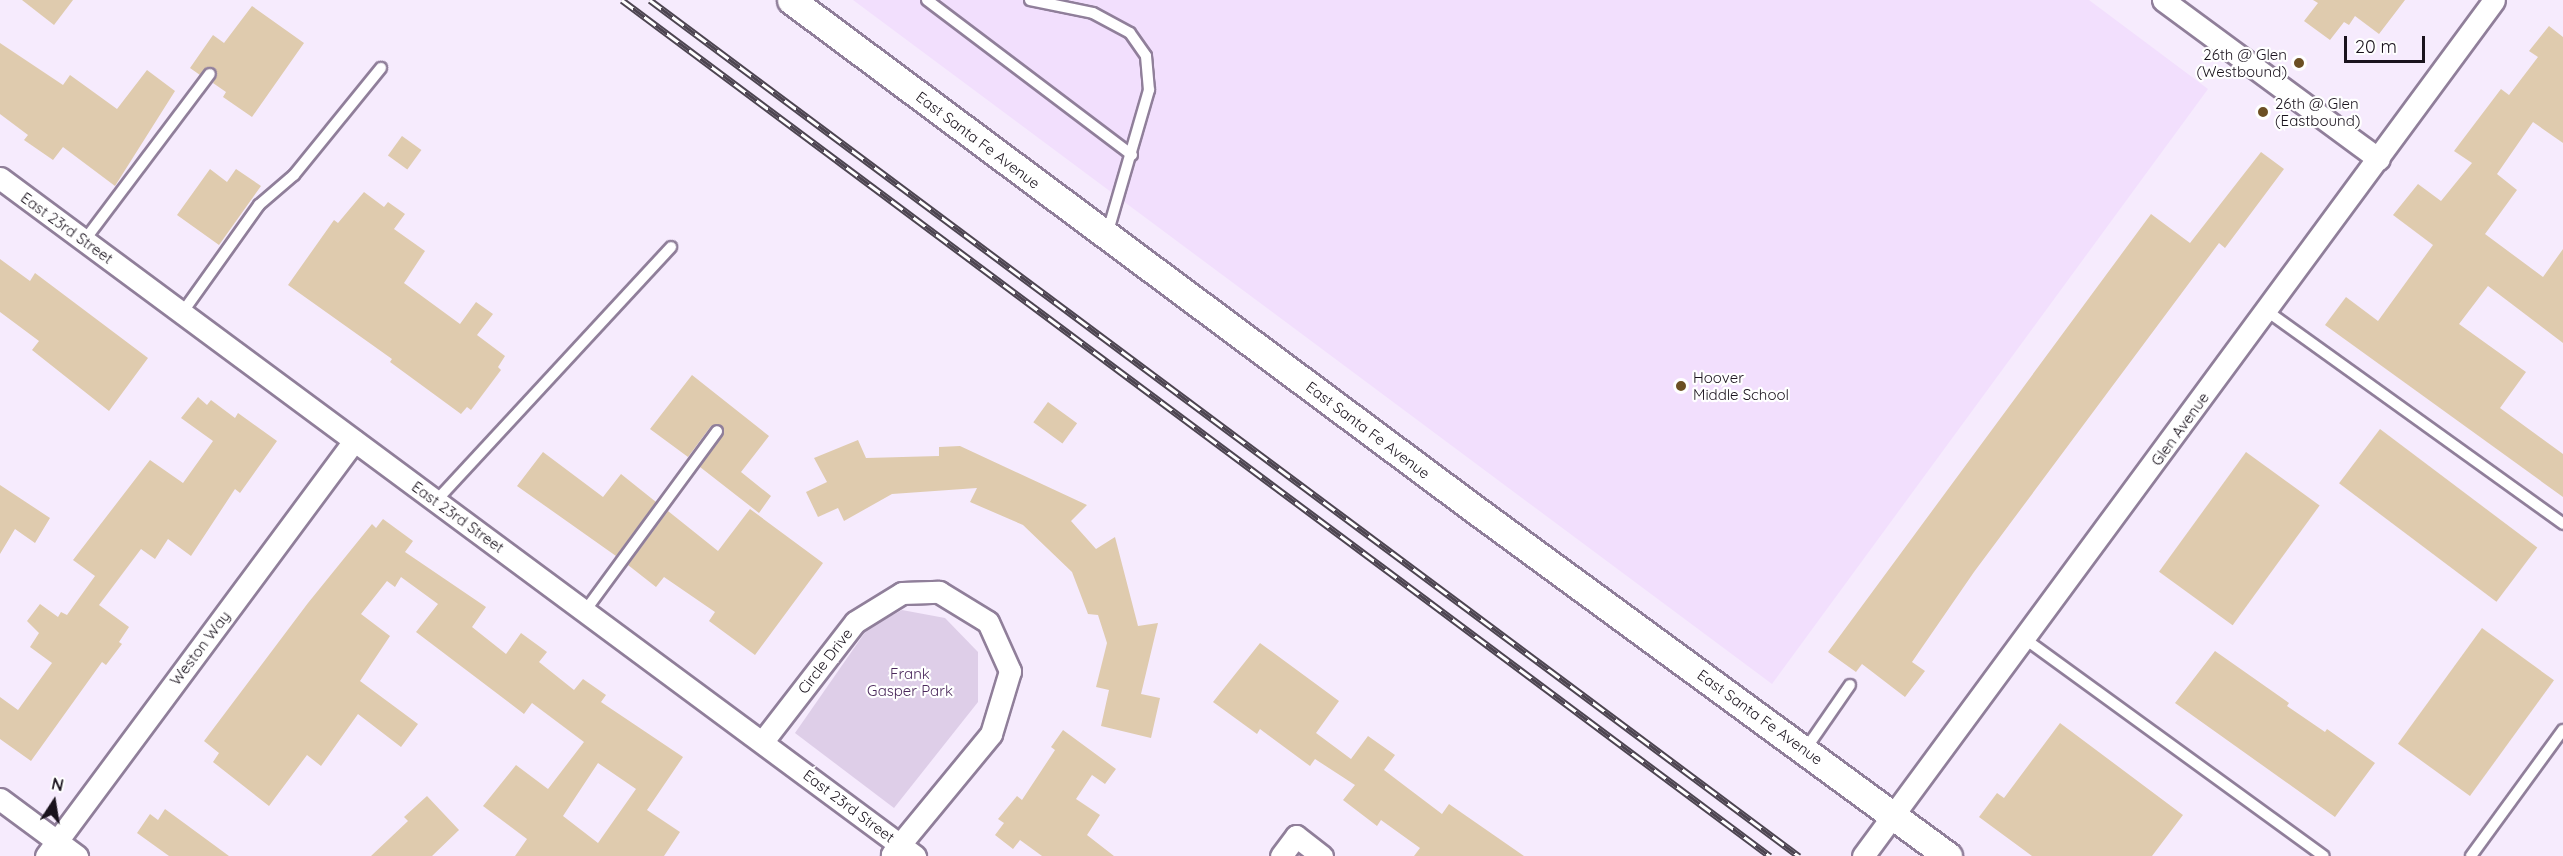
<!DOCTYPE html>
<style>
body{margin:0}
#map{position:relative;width:2563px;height:856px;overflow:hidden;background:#f6ebfd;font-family:Quicksand,sans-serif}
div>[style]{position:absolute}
.built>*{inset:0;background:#f2dffd}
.green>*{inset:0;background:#decee8}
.building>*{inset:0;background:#dfcbae;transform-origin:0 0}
.roads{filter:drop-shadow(2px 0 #907f9a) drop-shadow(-2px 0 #907f9a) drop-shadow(0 2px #907f9a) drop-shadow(0 -2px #907f9a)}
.service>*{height:10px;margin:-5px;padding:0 5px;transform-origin:5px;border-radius:5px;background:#fff}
.minor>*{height:21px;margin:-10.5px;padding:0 10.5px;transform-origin:10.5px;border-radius:10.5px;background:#fff}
.tertiary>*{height:27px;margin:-13.5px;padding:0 13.5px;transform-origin:13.5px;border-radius:13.5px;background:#fff}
.rail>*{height:7px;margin-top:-3.5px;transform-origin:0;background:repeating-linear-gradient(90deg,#fff 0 14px,#4d4551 0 28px);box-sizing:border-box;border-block:2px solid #4d4551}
.dots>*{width:16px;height:16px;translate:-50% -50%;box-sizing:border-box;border:3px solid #fff;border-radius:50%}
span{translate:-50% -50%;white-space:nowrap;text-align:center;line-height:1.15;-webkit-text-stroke:4.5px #fff;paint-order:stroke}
.poi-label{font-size:15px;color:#1a131d}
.right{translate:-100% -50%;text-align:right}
.left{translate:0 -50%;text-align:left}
.street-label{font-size:15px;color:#1a131d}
.park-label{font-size:15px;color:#4a285b}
.north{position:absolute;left:24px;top:772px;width:60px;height:60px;-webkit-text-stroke:4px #fff;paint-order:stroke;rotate:12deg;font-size:16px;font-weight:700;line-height:24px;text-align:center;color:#1a131d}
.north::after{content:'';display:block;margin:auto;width:21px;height:27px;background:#1a131d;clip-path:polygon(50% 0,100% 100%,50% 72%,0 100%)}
.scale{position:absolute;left:2344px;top:36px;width:81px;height:27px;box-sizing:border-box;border:3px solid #1a131d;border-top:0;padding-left:8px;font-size:18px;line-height:21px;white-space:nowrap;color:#1a131d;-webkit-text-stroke:4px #fff;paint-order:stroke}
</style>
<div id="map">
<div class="built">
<div style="clip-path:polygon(853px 0,2089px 0,2208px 89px,1772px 684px)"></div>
</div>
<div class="green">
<div style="clip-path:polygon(902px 610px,945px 618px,978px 652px,978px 702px,894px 808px,795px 733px,868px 628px)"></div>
</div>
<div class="building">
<div style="clip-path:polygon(22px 0,73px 0,54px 25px)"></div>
<div style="clip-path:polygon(2313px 0,2405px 0,2379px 34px,2355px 16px,2349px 25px,2344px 22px,2330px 40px,2304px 21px,2318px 3px)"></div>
<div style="clip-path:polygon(252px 6px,304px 43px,252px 117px,223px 97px,226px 92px,213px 83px,217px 75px,215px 68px,207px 67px,200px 75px,190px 68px,213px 35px,224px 43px)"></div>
<div style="clip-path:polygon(2549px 26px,2563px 37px,2563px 143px,2533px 122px,2497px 174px,2517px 190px,2485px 234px,2543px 277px,2563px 249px,2563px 343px,2488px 286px,2459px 324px,2526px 372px,2500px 408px,2563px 454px,2563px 497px,2325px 325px,2346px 297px,2378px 321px,2433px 245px,2393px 215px,2418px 184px,2441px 201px,2472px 163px,2454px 151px,2501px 89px,2509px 95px,2538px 57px,2529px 51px)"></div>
<div style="clip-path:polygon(0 43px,63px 85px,70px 75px,117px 109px,147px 70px,175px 91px,115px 186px,63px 147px,53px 160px,24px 140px,28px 135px,0 114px)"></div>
<div style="left:402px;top:136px;width:24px;height:24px;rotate:36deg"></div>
<div style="clip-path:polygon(2261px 152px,2284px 169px,2225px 248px,2219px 243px,1974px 572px,1912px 662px,1925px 671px,1905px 697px,1862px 664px,1856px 672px,1828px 652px,2151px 214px,2190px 243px)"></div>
<div style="clip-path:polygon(210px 169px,227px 182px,236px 169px,261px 186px,219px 245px,177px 215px)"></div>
<div style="clip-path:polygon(364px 192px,384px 207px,388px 202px,405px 214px,394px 229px,425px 251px,404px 283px,460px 324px,476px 302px,493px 314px,477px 335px,505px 356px,498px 367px,501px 370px,471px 410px,467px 407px,461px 414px,390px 362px,392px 359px,288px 285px,334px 220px,338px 223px)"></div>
<div style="clip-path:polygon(0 259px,30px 281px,35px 273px,148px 358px,109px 411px,32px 350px,39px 341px,0 312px)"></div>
<div style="clip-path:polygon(692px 375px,769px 436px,741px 472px,771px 496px,759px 513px,700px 467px,723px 435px,722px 425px,711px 426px,688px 457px,650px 429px)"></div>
<div style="clip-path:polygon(198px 397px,207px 405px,211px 400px,235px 418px,238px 413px,277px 441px,240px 493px,235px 489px,191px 556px,168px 539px,155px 559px,141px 549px,99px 605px,129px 627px,119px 642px,122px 644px,106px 665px,102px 662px,31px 761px,0 739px,0 697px,18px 710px,52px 663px,30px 647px,39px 633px,27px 621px,40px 604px,58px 617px,61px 612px,67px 615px,95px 576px,73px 560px,150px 460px,183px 483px,213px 441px,181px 418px)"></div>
<div style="left:1048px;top:402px;width:36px;height:25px;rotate:36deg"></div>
<div style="left:2380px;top:429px;width:197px;height:68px;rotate:37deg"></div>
<div style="clip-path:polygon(858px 440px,866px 458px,939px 456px,939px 447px,960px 446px,1087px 505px,1071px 521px,1096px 549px,1115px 537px,1138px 626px,1158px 623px,1141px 694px,1160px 698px,1151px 738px,1101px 726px,1109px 690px,1096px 687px,1107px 643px,1098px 615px,1088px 614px,1072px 572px,1023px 525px,970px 502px,977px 488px,892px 494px,844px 521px,838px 508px,818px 517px,806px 492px,827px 482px,814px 458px)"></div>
<div style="clip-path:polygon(543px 452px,603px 497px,621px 474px,656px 502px,616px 556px,517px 486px)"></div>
<div style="left:2246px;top:452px;width:91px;height:148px;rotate:36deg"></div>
<div style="clip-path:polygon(0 485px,50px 518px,35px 543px,15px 529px,0 554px)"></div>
<div style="clip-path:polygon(750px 509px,823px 563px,755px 655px,709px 621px,715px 612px,664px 577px,656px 587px,628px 565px,668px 511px,718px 551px)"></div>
<div style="clip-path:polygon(evenodd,383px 519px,413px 541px,405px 552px,486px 607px,472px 627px,506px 654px,521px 633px,547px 652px,539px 662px,574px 690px,583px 679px,606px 695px,601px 702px,683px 757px,647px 810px,680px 832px,664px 856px,515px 856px,527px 839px,483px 806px,516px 765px,548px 789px,584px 742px,532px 703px,524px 714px,416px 632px,438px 604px,401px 577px,395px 587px,387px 581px,361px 614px,390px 636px,360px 681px,418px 724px,401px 747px,358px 714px,321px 766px,307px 755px,269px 806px,213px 762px,219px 753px,204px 741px,308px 603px,372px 524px,376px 528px,383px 519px,598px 763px,636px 789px,598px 843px,563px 816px,598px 763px)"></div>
<div style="left:2482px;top:628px;width:89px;height:143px;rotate:36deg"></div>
<div style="clip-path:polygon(1260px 643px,1339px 701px,1316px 733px,1351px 759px,1368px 736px,1395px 755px,1384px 770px,1405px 786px,1442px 814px,1449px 804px,1524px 856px,1414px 856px,1420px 848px,1381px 820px,1377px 826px,1343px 800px,1355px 785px,1315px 759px,1310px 766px,1260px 729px,1257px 734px,1213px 702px)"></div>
<div style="clip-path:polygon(2215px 651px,2289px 703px,2287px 706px,2325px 732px,2327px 729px,2375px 763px,2335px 817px,2175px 703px)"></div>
<div style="clip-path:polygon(2060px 723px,2183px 815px,2152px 856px,2032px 856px,1979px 817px,1997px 793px,2004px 798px)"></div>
<div style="clip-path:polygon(1063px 730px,1116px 769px,1105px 784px,1092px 775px,1076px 799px,1100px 815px,1087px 835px,1114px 856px,1042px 856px,1020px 840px,1013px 849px,995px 835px,1004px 823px,998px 819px,1017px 796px,1022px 800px,1055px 750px,1051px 747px)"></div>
<div style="clip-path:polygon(427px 796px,459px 830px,432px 856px,371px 856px,408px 821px,404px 817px)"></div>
<div style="clip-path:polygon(165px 809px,229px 856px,169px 856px,137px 833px,150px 814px,158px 820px)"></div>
</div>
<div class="roads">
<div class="service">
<div style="left:927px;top:0;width:257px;rotate:37.1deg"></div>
<div style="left:1030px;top:0;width:64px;rotate:11.7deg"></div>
<div style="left:1093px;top:13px;width:42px;rotate:28.4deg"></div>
<div style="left:1130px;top:33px;width:28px;rotate:55deg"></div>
<div style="left:1146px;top:56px;width:34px;rotate:85deg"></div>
<div style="left:1149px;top:90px;width:151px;rotate:106.2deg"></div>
<div style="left:84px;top:241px;width:209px;rotate:-53deg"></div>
<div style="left:2267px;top:311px;width:365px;rotate:35.7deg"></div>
<div style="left:182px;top:313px;width:133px;rotate:-54.5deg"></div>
<div style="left:259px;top:205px;width:46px;rotate:-40.6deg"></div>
<div style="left:294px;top:175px;width:138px;rotate:-50.9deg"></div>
<div style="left:436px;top:501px;width:346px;rotate:-47.2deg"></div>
<div style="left:585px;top:611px;width:223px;rotate:-53.7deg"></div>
<div style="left:2025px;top:639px;width:369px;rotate:36deg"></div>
<div style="left:1805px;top:750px;width:79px;rotate:-55.3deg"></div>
<div style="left:2471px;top:856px;width:156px;rotate:-53.9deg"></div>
</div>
<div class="minor">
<div style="left:2163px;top:0;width:268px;rotate:36.4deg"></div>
<div style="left:0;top:178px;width:1139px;rotate:36.54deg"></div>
<div style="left:763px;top:741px;width:150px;rotate:-52.3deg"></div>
<div style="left:855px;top:622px;width:55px;rotate:-31.7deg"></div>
<div style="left:902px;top:593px;width:37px;rotate:-2deg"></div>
<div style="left:939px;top:592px;width:57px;rotate:31.5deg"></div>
<div style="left:988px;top:622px;width:54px;rotate:65.8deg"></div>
<div style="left:1010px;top:671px;width:66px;rotate:106.8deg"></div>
<div style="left:991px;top:734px;width:156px;rotate:129.5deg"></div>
<div style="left:0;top:799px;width:96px;rotate:36.5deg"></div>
<div style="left:46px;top:856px;width:517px;rotate:-53.42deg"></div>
<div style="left:1281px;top:856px;width:25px;rotate:-53deg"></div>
<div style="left:1296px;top:836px;width:33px;rotate:38deg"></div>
<div style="left:1863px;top:856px;width:1063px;rotate:-53.6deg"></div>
</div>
<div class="tertiary">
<div style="left:791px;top:0;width:850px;rotate:36.68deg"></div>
<div style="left:1473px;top:508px;width:589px;rotate:36.23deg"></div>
</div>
</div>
<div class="rail">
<div style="left:622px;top:0;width:1432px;rotate:36.71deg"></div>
<div style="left:650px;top:0;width:1433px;rotate:36.69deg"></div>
</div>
<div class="dots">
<div style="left:2299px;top:63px;background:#6c4f23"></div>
<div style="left:2263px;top:112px;background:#6c4f23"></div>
<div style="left:1681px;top:386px;background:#6c4f23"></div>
</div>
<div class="poi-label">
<span class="right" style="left:2287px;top:63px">26th @ Glen<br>(Westbound)</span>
<span class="left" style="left:2275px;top:112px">26th @ Glen<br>(Eastbound)</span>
<span class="left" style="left:1693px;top:386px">Hoover<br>Middle School</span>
</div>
<div class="street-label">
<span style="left:978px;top:140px;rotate:37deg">East Santa Fe Avenue</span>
<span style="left:67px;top:228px;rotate:36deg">East 23rd Street</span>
<span style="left:2180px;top:429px;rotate:-54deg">Glen Avenue</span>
<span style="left:1368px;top:430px;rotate:37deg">East Santa Fe Avenue</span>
<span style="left:458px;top:517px;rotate:36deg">East 23rd Street</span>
<span style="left:200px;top:648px;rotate:-53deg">Weston Way</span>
<span style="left:825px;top:661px;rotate:-52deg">Circle Drive</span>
<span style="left:1760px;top:717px;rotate:36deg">East Santa Fe Avenue</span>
<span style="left:849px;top:806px;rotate:37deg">East 23rd Street</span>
</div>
<div class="park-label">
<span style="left:910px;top:682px">Frank<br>Gasper Park</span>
</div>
<div class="north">N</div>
<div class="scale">20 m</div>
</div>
